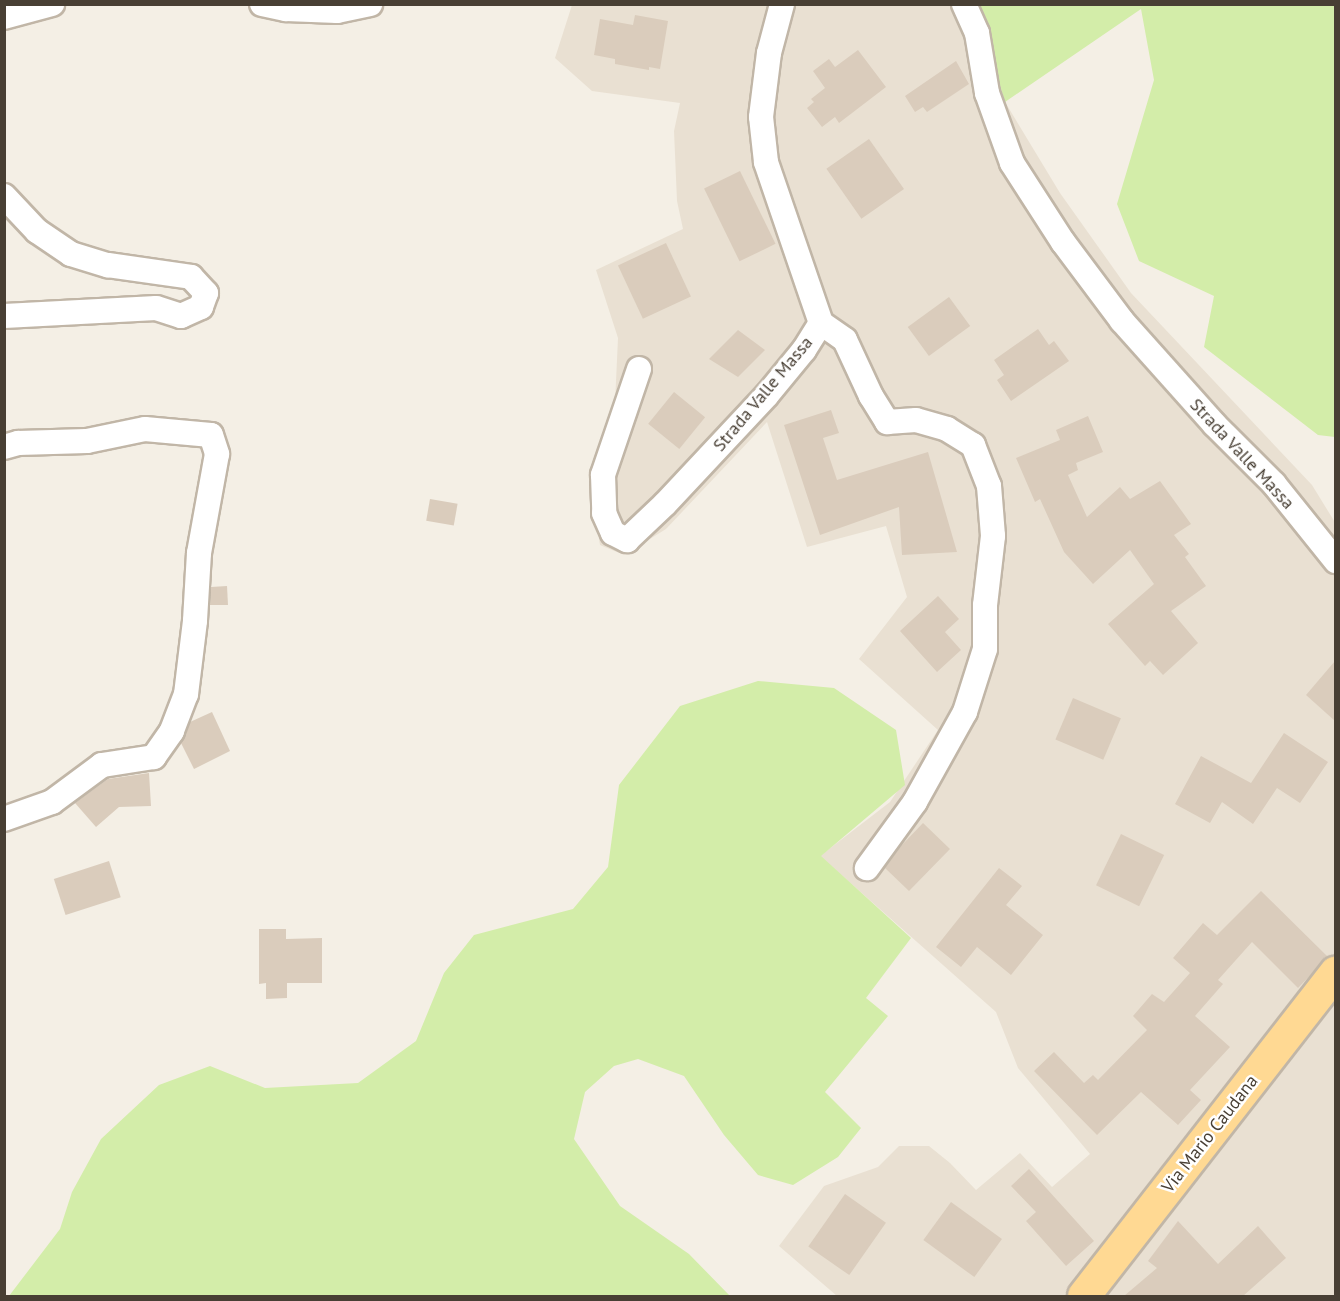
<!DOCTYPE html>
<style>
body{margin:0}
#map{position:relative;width:1340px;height:1301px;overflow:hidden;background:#f4efe5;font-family:"PT Sans",sans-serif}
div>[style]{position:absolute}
.residential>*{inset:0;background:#e9e0d2}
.green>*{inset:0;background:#d3eda9}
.building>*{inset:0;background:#daccbc;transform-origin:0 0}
.roads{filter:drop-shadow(2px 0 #c1b6a7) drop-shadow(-2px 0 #c1b6a7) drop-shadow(0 2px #c1b6a7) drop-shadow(0 -2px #c1b6a7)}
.minor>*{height:24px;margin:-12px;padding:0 12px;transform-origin:12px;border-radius:12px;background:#fff}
.major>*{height:32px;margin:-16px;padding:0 16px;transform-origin:16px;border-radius:16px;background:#ffd993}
span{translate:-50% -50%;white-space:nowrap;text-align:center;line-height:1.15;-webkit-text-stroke:5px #fff;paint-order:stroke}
.street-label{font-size:18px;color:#483f34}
.frame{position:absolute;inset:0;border:6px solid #483f34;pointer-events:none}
</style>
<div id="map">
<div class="residential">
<div style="clip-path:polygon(572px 5px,979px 5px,1005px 102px,1060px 193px,1131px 293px,1312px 485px,1336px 524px,1335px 1296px,837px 1296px,779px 1246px,824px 1186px,878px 1167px,899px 1146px,929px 1146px,950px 1163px,976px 1190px,1020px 1153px,1052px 1187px,1090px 1154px,1018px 1068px,996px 1012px,820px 856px,890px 802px,938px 730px,859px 659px,907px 597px,886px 526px,807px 547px,767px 422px,666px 529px,624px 555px,600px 545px,591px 490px,615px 403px,618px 338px,596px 270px,683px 229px,677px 201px,674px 131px,680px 103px,592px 91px,555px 58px)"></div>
</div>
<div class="green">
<div style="clip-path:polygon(975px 5px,1335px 5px,1335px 437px,1318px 435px,1204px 347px,1214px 296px,1139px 261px,1117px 204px,1154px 80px,1141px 9px,1005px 102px)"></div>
<div style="clip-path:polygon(758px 681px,834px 688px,896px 730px,905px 785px,821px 856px,911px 938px,866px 998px,888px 1016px,825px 1092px,861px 1128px,838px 1157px,793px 1185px,758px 1175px,724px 1135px,684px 1076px,638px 1059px,614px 1066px,585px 1092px,574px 1139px,620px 1206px,689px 1254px,730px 1296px,9px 1296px,60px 1229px,72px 1192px,101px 1139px,159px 1085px,210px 1066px,265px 1088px,358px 1083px,416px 1041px,444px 973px,474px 935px,573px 909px,608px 867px,619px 785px,680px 706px)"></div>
</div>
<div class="building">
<div style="clip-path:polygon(635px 15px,668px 21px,660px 69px,649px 67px,649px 70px,615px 64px,615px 59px,594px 55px,600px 19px,633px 25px)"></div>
<div style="clip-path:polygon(858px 50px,886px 87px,839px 123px,835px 117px,822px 127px,807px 108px,814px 102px,811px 99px,825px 88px,813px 71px,829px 59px,835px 67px)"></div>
<div style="clip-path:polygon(956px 61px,969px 84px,927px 112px,923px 107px,915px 112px,905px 96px)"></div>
<div style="left:869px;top:139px;width:61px;height:52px;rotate:55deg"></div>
<div style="left:740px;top:171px;width:81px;height:40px;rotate:64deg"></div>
<div style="left:666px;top:243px;width:59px;height:53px;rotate:65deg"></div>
<div style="left:949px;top:297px;width:36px;height:51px;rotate:54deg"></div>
<div style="clip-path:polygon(1038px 329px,1049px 345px,1054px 341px,1069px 361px,1011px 401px,997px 380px,1004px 375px,994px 360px)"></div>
<div style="clip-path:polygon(738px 330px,765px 350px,738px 377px,709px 359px)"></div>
<div style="left:674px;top:392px;width:40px;height:41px;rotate:39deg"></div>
<div style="clip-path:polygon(831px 410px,839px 433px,823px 438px,837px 480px,928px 452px,957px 552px,902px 555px,899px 507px,820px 535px,784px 425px)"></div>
<div style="clip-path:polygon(1088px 416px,1103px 452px,1076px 463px,1078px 470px,1068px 475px,1087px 517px,1120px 487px,1130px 499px,1160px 481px,1191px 524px,1174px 535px,1189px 554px,1185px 557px,1206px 586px,1171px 611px,1198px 643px,1163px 675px,1150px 661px,1145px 666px,1108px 624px,1154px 584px,1130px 550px,1093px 584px,1064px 552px,1040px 499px,1035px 502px,1016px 458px,1060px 440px,1056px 430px)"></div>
<div style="left:430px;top:499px;width:28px;height:22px;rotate:10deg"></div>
<div style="clip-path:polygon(227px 586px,228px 605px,210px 605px,211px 587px)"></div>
<div style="clip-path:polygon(938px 596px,959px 619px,945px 632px,961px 650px,937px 672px,900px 631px)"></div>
<div style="clip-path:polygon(1335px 661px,1335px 721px,1306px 695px)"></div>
<div style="left:1073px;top:698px;width:52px;height:45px;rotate:23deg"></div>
<div style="clip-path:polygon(212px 712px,230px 751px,194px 769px,181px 743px,190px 722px)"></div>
<div style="clip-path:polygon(1284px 733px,1328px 762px,1300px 803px,1277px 788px,1253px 824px,1222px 802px,1210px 823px,1175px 804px,1201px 756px,1251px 783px)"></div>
<div style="clip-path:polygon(149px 773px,151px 806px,119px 807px,96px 827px,75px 803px,108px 779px)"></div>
<div style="clip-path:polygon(923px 823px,950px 849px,909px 891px,885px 868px,901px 846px)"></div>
<div style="left:1121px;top:834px;width:48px;height:57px;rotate:26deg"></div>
<div style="left:109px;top:861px;width:38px;height:58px;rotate:72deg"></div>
<div style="clip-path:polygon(999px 868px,1022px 886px,1006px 905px,1043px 935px,1011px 975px,977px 947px,961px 967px,936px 947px)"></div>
<div style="clip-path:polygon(1261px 891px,1328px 957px,1298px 988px,1252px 942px,1218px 980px,1223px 984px,1195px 1016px,1230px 1047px,1190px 1090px,1201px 1100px,1178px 1125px,1141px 1092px,1097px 1135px,1034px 1071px,1054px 1052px,1084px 1083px,1093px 1075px,1098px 1080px,1147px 1030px,1133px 1016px,1152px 994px,1164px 1002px,1190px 973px,1173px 958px,1203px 923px,1217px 935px)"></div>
<div style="clip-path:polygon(259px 929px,286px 929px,286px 939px,322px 938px,322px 983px,287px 983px,287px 998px,266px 999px,266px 983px,259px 984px)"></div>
<div style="clip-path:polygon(1029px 1169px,1094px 1241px,1066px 1266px,1026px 1221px,1036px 1212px,1011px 1186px)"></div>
<div style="left:845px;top:1194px;width:50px;height:64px;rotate:35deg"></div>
<div style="left:951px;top:1202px;width:63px;height:47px;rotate:36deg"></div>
<div style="clip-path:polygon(1178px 1221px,1218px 1264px,1258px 1226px,1286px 1258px,1243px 1296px,1124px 1296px,1157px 1268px,1148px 1261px)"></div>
</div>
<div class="roads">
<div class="minor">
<div style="left:262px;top:4px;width:25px;rotate:12deg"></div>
<div style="left:286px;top:9px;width:51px;rotate:2.2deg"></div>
<div style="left:337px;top:11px;width:34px;rotate:-12deg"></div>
<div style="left:964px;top:4px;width:32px;rotate:66deg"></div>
<div style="left:977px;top:33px;width:61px;rotate:80.5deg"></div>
<div style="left:987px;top:93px;width:74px;rotate:70.3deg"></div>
<div style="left:1012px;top:163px;width:94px;rotate:57.2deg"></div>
<div style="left:1063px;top:242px;width:99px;rotate:53.2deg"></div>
<div style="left:1122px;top:321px;width:138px;rotate:48.2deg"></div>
<div style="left:1214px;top:424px;width:85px;rotate:45deg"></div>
<div style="left:1274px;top:484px;width:99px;rotate:51.2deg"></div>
<div style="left:4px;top:17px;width:50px;rotate:-15.2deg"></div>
<div style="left:4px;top:196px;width:48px;rotate:46.7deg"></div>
<div style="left:37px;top:231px;width:41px;rotate:34.1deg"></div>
<div style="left:71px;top:254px;width:39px;rotate:17deg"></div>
<div style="left:108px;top:265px;width:84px;rotate:8.2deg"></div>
<div style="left:191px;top:277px;width:22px;rotate:47deg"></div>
<div style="left:206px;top:293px;width:15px;rotate:110deg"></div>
<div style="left:201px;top:307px;width:22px;rotate:156deg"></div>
<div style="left:181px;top:316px;width:26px;rotate:-162deg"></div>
<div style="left:156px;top:308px;width:152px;rotate:177deg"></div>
<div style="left:821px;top:323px;width:29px;rotate:35deg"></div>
<div style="left:845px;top:340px;width:62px;rotate:65.1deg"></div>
<div style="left:871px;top:396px;width:31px;rotate:58deg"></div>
<div style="left:887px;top:422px;width:29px;rotate:-4deg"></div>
<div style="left:916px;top:420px;width:32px;rotate:16deg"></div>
<div style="left:947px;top:429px;width:31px;rotate:32deg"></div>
<div style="left:973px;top:445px;width:44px;rotate:68.7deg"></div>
<div style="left:989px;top:486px;width:50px;rotate:85.4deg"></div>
<div style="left:993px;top:536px;width:69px;rotate:96.6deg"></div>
<div style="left:985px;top:605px;width:44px;rotate:90deg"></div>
<div style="left:985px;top:649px;width:66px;rotate:107.6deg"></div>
<div style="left:965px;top:712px;width:103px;rotate:119.1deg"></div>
<div style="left:915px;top:802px;width:82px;rotate:126deg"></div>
<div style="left:639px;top:369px;width:112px;rotate:108.8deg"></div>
<div style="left:603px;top:475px;width:38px;rotate:88deg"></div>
<div style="left:604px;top:513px;width:22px;rotate:66deg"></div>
<div style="left:613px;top:533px;width:16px;rotate:27deg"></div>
<div style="left:627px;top:540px;width:52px;rotate:-43.5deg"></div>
<div style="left:665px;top:504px;width:149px;rotate:-46.9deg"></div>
<div style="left:767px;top:395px;width:58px;rotate:-50.6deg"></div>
<div style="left:804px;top:350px;width:32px;rotate:-58deg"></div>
<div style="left:821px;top:323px;width:170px;rotate:-108.9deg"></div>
<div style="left:766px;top:162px;width:45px;rotate:-96.3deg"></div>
<div style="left:761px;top:117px;width:64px;rotate:-82.9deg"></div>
<div style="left:769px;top:53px;width:51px;rotate:-75.1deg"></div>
<div style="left:4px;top:447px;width:15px;rotate:-16deg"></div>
<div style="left:18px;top:443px;width:69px;rotate:-1.7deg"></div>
<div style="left:87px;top:441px;width:59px;rotate:-11.7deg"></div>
<div style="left:145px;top:429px;width:66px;rotate:5.2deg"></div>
<div style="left:211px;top:435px;width:20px;rotate:72deg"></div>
<div style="left:217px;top:454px;width:101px;rotate:100.3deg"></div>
<div style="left:199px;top:553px;width:68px;rotate:93.4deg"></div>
<div style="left:195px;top:621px;width:74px;rotate:97deg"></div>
<div style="left:186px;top:694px;width:40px;rotate:111deg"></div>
<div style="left:172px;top:731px;width:32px;rotate:125deg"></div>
<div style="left:154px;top:757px;width:53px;rotate:171.3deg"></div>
<div style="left:102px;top:765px;width:62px;rotate:143.5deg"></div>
<div style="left:52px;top:802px;width:51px;rotate:160.5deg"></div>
</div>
<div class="major">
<div style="left:1084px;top:1296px;width:410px;rotate:-52.1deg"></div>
</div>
</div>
<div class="street-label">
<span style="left:763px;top:394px;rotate:-50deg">Strada Valle Massa</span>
<span style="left:1242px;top:454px;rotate:47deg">Strada Valle Massa</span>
<span style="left:1210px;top:1134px;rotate:-52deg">Via Mario Caudana</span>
</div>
<div class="frame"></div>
</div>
